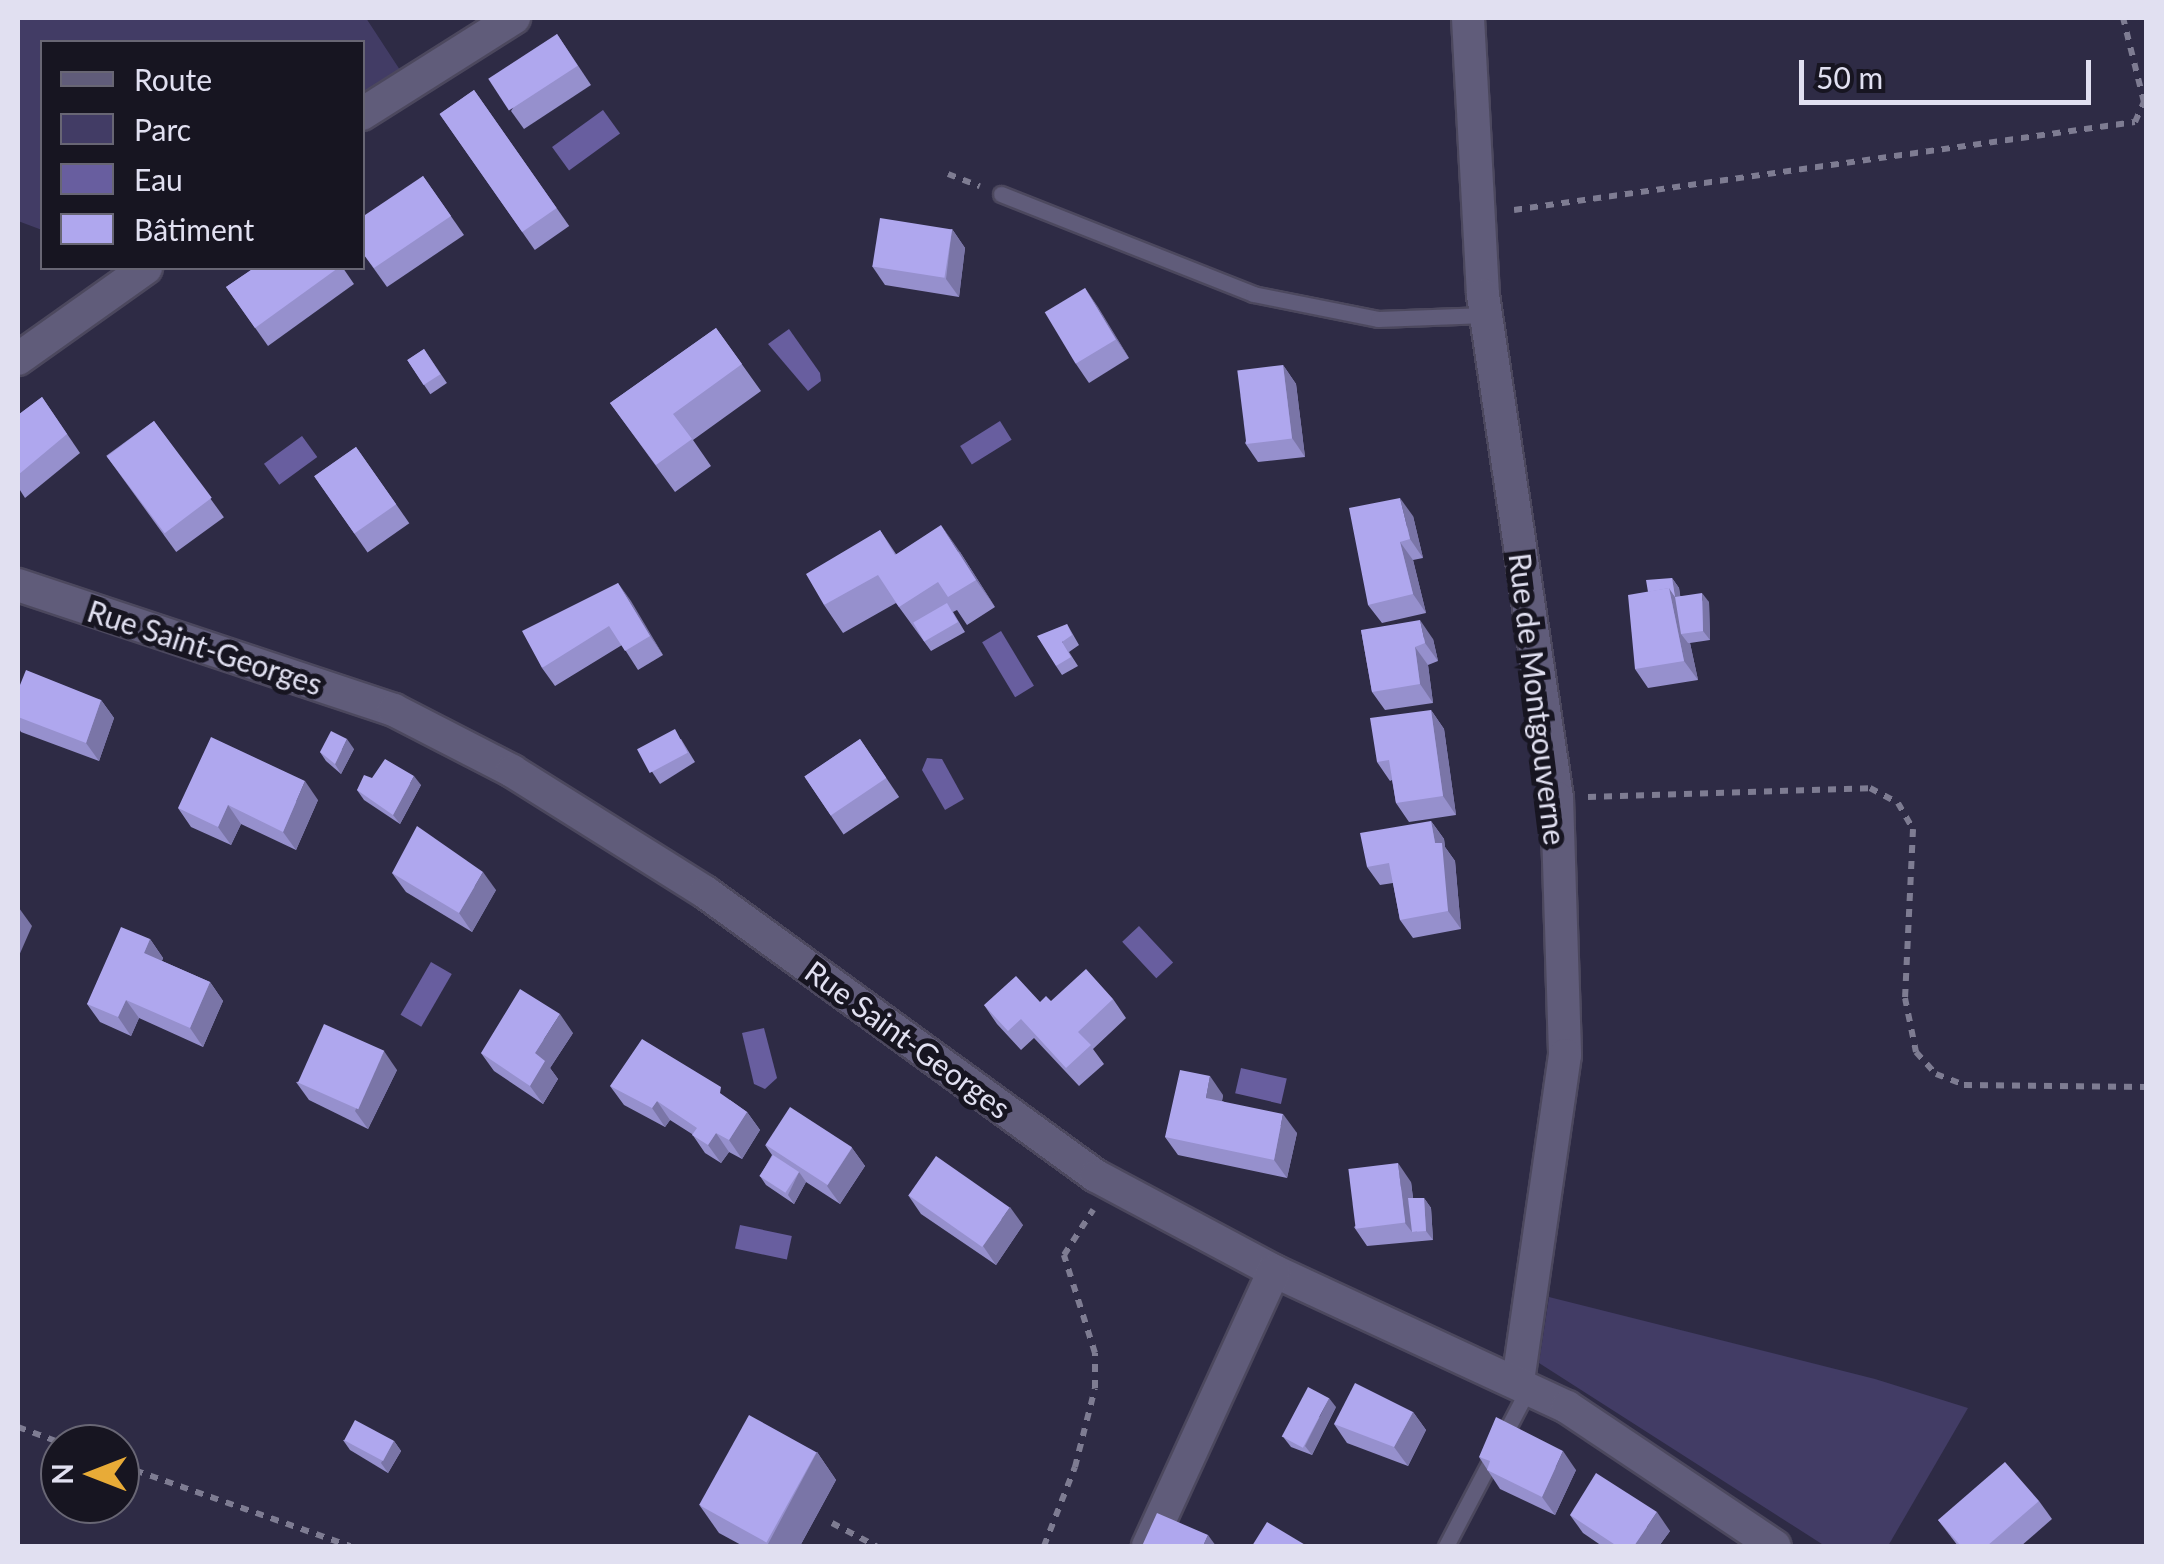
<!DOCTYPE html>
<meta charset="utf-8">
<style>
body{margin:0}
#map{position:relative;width:2164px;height:1564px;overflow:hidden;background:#2e2b45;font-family:Lato,sans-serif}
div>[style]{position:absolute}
.green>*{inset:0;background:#423c65}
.water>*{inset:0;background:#685e9f;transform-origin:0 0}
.path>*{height:6px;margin-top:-3px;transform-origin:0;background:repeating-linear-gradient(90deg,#7e7c92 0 8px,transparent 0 16px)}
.roads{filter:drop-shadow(2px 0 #4c485e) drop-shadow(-2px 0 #4c485e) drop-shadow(0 2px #4c485e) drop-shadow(0 -2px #4c485e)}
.service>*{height:15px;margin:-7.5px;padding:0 7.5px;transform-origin:7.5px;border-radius:7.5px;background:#605c7a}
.minor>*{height:32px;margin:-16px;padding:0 16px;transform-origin:16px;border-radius:16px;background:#605c7a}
.wall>*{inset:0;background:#9690cd;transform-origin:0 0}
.shaded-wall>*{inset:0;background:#7a75a7}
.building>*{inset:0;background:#afa7ee;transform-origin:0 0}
span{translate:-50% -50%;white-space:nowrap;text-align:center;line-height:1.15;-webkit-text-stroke:10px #171521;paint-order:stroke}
.street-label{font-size:30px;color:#e1e0f1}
.frame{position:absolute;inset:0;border:20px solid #e1e0f1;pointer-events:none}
.legend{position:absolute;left:40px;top:40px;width:325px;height:230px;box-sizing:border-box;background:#171521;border:2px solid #686674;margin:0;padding:12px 18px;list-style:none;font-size:30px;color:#e1e0f1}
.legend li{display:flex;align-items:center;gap:20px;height:50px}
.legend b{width:50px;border:2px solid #686674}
.north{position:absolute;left:40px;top:1424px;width:100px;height:100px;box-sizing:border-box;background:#171521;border:2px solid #686674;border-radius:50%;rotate:270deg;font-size:28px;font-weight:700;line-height:40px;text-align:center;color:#e1e0f1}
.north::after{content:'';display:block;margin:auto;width:35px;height:45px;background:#e8ab37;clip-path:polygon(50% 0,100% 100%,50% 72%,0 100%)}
.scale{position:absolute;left:1799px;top:60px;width:292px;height:45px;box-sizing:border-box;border:5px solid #e1e0f1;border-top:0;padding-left:12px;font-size:30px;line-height:35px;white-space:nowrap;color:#e1e0f1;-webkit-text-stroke:8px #171521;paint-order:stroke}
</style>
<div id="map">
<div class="green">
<div style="clip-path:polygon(18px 18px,366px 18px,400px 70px,363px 96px,362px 42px,42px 42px,42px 230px,18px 221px)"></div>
<div style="clip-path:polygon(1549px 1297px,1875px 1379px,1968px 1408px,1888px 1546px,1825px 1546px,1539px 1363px)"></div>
</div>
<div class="water">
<div style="left:603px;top:110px;width:29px;height:63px;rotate:54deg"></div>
<div style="clip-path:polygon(789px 329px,820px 373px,821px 381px,808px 391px,768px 344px)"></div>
<div style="left:1000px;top:421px;width:22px;height:47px;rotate:58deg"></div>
<div style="left:302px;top:436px;width:26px;height:47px;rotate:54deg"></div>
<div style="left:1001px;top:631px;width:64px;height:22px;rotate:59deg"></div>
<div style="clip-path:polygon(927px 758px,942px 759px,964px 799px,945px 810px,922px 770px)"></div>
<div style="left:1139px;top:926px;width:50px;height:23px;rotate:47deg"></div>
<div style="left:431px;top:962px;width:24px;height:61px;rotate:30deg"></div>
<div style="clip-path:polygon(764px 1028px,777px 1078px,765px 1089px,754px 1084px,742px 1033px)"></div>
<div style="left:1241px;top:1068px;width:47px;height:26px;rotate:13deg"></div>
<div style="left:740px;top:1225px;width:53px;height:24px;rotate:12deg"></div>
</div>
<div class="path">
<div style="left:948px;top:174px;width:34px;rotate:21deg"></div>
<div style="left:1514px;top:210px;width:627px;rotate:-8.07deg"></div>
<div style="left:2135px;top:122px;width:22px;rotate:-66deg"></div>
<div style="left:2144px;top:102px;width:87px;rotate:-104deg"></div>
<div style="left:1588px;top:797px;width:282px;rotate:-1.8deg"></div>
<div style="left:1870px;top:788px;width:32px;rotate:28deg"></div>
<div style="left:1898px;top:803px;width:30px;rotate:60deg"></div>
<div style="left:1913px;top:829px;width:169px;rotate:92.7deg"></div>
<div style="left:1905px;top:998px;width:55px;rotate:78.5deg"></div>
<div style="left:1916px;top:1052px;width:30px;rotate:48deg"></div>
<div style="left:1936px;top:1074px;width:30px;rotate:21deg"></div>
<div style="left:1964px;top:1085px;width:182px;rotate:0.6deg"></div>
<div style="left:18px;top:1427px;width:49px;rotate:20.3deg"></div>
<div style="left:120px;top:1465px;width:244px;rotate:19.4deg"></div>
<div style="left:832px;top:1523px;width:50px;rotate:27.6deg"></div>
<div style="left:1044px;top:1546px;width:85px;rotate:-68.6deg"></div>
<div style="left:1075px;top:1467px;width:81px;rotate:-75.8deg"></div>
<div style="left:1095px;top:1388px;width:35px;rotate:-90deg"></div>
<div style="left:1095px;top:1353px;width:103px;rotate:-107.6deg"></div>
<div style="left:1064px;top:1255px;width:54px;rotate:-57.2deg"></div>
</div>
<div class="roads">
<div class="service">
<div style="left:1001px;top:194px;width:271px;rotate:21.6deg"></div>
<div style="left:1253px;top:294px;width:127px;rotate:11.3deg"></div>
<div style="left:1378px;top:319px;width:108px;rotate:-2.1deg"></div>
<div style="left:1446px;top:1546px;width:179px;rotate:-62.4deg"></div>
</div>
<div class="minor">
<div style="left:1468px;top:18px;width:277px;rotate:86.9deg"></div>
<div style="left:1483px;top:295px;width:508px;rotate:81.63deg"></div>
<div style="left:1557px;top:798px;width:257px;rotate:88.2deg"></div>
<div style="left:1565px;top:1055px;width:329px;rotate:98.2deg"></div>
<div style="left:362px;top:114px;width:180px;rotate:-32.3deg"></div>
<div style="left:18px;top:359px;width:157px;rotate:-35.4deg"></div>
<div style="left:18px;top:585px;width:396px;rotate:18.4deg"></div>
<div style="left:394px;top:710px;width:133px;rotate:27.3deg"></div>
<div style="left:512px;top:771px;width:228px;rotate:32.1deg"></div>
<div style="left:705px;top:892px;width:483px;rotate:36deg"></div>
<div style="left:1096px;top:1176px;width:202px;rotate:28.1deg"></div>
<div style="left:1274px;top:1271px;width:323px;rotate:24.9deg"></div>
<div style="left:1567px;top:1407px;width:250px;rotate:33.8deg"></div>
<div style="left:1148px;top:1546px;width:302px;rotate:-65.4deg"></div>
</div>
</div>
<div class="wall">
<div style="clip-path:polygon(557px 34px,591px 85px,524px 129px,511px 111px)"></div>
<div style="left:474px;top:90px;width:166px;height:42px;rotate:55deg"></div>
<div style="clip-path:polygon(423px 176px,464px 235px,387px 287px,362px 252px)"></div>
<div style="clip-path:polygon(952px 229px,965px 248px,959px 297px,885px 285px,872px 266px)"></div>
<div style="clip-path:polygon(254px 268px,343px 268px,354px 284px,268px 346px,226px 287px)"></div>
<div style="clip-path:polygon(1085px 288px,1129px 358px,1089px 383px,1076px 364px)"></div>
<div style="clip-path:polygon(716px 328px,761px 391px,693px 440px,711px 466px,675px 492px,610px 403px)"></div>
<div style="left:424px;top:349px;width:41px;height:20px;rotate:56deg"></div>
<div style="clip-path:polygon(1283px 365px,1296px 384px,1305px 457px,1258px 462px,1245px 443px)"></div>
<div style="clip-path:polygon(42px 397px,80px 453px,25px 498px,18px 487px,18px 415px)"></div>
<div style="left:154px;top:421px;width:119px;height:59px;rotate:54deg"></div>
<div style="left:356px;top:447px;width:93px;height:51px;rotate:55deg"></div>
<div style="clip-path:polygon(1413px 516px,1423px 558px,1413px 560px,1426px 613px,1382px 623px,1368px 605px)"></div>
<div style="clip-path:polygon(880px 530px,896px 554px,960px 552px,995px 607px,967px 625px,957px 610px,953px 612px,965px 632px,931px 651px,896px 603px,843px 633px,824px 605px)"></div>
<div style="clip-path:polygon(1672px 578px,1679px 588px,1680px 596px,1709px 602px,1710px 640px,1690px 643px,1698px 680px,1648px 688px,1635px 669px,1648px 592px)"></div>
<div style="clip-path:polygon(618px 583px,663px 655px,638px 670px,622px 645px,555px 686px,542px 668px)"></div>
<div style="clip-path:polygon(1067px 624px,1079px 645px,1069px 652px,1078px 666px,1062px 675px,1056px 666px)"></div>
<div style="clip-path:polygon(1361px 630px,1433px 639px,1438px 661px,1428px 665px,1433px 703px,1385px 710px,1372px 692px)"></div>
<div style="clip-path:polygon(18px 690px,101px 700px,114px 718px,99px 761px,21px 732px,18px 727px)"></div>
<div style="clip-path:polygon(1431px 710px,1444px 729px,1456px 815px,1409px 822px,1396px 803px,1392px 780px,1390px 781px,1377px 762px)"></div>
<div style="clip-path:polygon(681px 739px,695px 762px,660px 784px,638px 750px)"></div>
<div style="left:860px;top:739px;width:70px;height:67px;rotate:56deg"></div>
<div style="clip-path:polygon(354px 749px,341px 774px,326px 761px,320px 752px)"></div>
<div style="clip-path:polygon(372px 778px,421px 785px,400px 824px,364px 800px,357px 790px)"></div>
<div style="clip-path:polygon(318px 800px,296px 850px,241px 824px,231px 845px,191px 827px,178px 808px)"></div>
<div style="clip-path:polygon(1431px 821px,1444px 839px,1445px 847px,1455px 861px,1461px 929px,1413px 938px,1400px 920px,1393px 883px,1380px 885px,1367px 867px)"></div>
<div style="clip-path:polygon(392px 873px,496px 890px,472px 932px,406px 892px)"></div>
<div style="clip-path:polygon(150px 939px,163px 958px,162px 961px,210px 982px,223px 1001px,203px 1047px,139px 1018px,131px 1036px,100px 1022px,87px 1004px)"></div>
<div style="clip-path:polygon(1113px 999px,1126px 1018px,1093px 1049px,1104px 1064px,1079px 1086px,1034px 1038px,1021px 1050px,997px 1024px,984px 1005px)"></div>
<div style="clip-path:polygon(573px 1033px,550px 1068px,558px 1079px,543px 1104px,494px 1071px,481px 1053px)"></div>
<div style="clip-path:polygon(397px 1070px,368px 1129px,309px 1100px,296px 1082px)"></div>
<div style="clip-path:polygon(610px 1086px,730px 1100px,747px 1112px,760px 1130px,742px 1159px,729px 1152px,721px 1163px,705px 1153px,692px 1134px,670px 1120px,665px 1127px,624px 1105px)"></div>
<div style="clip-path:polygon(1223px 1095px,1222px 1101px,1297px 1133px,1287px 1178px,1178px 1155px,1165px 1137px)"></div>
<div style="clip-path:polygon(765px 1145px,852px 1148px,865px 1166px,840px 1204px,806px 1182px,794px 1204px,766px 1185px,760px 1176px,772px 1155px)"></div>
<div style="clip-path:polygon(1411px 1182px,1413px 1198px,1424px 1198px,1431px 1208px,1433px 1240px,1367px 1246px,1354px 1227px)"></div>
<div style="clip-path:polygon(908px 1195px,1023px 1225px,996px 1265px,921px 1214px)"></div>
<div style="clip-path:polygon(1336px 1407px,1312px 1455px,1291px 1447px,1284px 1438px)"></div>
<div style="clip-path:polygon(1413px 1412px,1426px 1430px,1408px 1466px,1347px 1443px,1334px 1424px)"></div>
<div style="clip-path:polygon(343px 1440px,394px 1441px,401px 1451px,388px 1473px,350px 1450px)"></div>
<div style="clip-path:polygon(817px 1452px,836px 1480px,800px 1546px,743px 1546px,719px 1533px,700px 1506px)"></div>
<div style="clip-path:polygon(1479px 1457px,1576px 1470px,1555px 1515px,1500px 1489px)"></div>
<div style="clip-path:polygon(2039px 1501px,2052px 1519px,2021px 1546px,1958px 1546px,1938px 1520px)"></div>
<div style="clip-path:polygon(1570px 1515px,1670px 1531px,1659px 1546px,1602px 1546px,1583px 1533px)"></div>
</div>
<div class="shaded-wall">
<div style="clip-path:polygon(952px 229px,965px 248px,959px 297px,946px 279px)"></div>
<div style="clip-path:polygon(1085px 288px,1098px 307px,1129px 358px,1116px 339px)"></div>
<div style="clip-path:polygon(1283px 365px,1296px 384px,1305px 457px,1292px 438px)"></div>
<div style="clip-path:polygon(1400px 498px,1413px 516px,1423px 558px,1410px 539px)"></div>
<div style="clip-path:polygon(941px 525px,960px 552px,995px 607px,976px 580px)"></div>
<div style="clip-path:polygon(1400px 542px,1413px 560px,1426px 613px,1413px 594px)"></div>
<div style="clip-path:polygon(1672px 578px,1679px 588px,1682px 607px,1675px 597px)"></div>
<div style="clip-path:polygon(618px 583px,631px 601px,663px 655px,650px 636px)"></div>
<div style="clip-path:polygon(1669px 588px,1682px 607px,1681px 634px,1688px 643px,1690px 643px,1698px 680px,1684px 661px)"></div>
<div style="clip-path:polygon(1702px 593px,1709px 602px,1710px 640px,1703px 631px)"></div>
<div style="clip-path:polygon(1420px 620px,1433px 639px,1438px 661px,1425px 643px)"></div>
<div style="clip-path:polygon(1415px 647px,1428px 665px,1433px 703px,1420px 684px)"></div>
<div style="clip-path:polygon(101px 700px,114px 718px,99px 761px,86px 743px)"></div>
<div style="clip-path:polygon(1431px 710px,1444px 729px,1456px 815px,1443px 796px)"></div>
<div style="clip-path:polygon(347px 739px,354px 749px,341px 774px,335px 764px)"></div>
<div style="clip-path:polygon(414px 776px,421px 785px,400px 824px,393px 815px)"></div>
<div style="clip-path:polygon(305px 781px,318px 800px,296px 850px,283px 832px)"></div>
<div style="clip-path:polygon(228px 805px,241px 824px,231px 845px,218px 827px)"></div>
<div style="clip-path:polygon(1431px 821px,1444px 839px,1445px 847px,1455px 861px,1461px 929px,1448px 911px)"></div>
<div style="clip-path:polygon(483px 872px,496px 890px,472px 932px,459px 913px)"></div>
<div style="clip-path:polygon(19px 908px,32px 926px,18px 958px,18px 912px)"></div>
<div style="clip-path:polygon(150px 939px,163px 958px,157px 972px,144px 953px)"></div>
<div style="clip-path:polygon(210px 982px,223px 1001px,203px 1047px,190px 1028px)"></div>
<div style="clip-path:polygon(126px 1000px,139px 1018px,131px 1036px,118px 1017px)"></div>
<div style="clip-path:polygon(560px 1014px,573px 1033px,550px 1068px,558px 1079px,543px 1104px,530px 1086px,535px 1053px)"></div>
<div style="clip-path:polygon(384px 1051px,397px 1070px,368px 1129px,355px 1111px)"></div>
<div style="clip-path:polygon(1210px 1076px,1223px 1095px,1219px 1117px,1206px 1098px)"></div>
<div style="clip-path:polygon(657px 1101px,670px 1120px,665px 1127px,652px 1108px)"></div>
<div style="clip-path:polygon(747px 1112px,760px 1130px,742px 1159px,729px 1140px)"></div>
<div style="clip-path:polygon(1283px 1114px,1297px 1133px,1287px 1178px,1274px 1160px)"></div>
<div style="clip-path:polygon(716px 1133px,729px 1152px,721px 1163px,708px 1145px)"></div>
<div style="clip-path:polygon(852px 1148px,865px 1166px,840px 1204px,827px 1186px)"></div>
<div style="clip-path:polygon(1398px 1163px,1411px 1182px,1417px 1232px,1412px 1232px,1405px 1223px)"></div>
<div style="clip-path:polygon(799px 1172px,806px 1182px,794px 1204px,788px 1195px)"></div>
<div style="clip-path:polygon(1424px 1198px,1431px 1208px,1433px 1240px,1426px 1231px)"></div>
<div style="clip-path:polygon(1010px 1207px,1023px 1225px,996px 1265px,983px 1246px)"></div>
<div style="clip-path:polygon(1329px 1398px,1336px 1407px,1312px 1455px,1305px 1446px)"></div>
<div style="clip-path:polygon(1413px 1412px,1426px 1430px,1408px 1466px,1394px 1447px)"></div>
<div style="clip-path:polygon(394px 1441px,401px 1451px,388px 1473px,381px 1463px)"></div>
<div style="clip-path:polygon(1563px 1451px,1576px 1470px,1555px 1515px,1542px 1497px)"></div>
<div style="clip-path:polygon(817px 1452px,836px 1480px,800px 1546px,770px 1546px,768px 1544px)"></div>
<div style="clip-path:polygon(1657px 1512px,1670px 1531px,1659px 1546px,1634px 1546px)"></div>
<div style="clip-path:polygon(1208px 1535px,1216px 1546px,1203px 1546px)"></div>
</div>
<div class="building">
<div style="left:557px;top:34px;width:38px;height:82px;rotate:57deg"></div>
<div style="left:474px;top:90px;width:144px;height:42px;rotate:55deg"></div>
<div style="clip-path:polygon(423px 176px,451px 216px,374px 268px,362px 252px,362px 217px)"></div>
<div style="left:880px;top:218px;width:73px;height:49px;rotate:9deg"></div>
<div style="clip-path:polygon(254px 268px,338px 268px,255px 328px,226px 287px)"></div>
<div style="left:1085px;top:288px;width:60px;height:47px;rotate:59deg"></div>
<div style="clip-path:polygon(716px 328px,742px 364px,673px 414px,692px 439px,656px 465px,610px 403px)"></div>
<div style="left:424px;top:349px;width:30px;height:20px;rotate:57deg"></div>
<div style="left:1283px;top:365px;width:74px;height:46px;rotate:83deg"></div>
<div style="clip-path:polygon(42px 397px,67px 434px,18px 475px,18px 415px)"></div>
<div style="left:154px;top:421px;width:96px;height:59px;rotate:53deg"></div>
<div style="left:356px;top:447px;width:70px;height:51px;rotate:55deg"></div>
<div style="clip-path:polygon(1400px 498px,1410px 539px,1400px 542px,1413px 594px,1368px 605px,1349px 508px)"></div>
<div style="clip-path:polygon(941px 525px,976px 580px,948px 597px,938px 582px,899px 607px,878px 575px,824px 605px,806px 574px,880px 530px,895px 555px)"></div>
<div style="clip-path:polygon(1672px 578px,1675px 597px,1702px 593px,1703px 631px,1681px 634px,1675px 597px,1669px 588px,1648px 592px,1646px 580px)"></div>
<div style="clip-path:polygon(618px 583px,650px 636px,625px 651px,609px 626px,542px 668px,522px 631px)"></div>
<div style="clip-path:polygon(1669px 588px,1684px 661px,1635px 669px,1628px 595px)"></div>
<div style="left:947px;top:603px;width:22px;height:39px;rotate:60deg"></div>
<div style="clip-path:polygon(1420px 620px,1425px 643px,1415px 647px,1420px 684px,1372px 692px,1361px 630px)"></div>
<div style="clip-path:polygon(1067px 624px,1072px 635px,1062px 642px,1071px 657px,1056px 666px,1037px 636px)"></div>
<div style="clip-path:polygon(26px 670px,101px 700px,86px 743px,18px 717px,18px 690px)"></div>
<div style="clip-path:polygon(1431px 710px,1443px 796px,1396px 803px,1389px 760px,1377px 762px,1370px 718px)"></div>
<div style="left:675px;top:729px;width:27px;height:43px;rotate:62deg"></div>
<div style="clip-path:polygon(331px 731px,347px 739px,335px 764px,320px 752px)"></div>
<div style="clip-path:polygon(211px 737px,305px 781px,283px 832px,228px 805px,218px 827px,178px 808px)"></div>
<div style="left:860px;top:739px;width:47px;height:67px;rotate:56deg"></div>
<div style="clip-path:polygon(385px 759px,414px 776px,393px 815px,357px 790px,364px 775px,372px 778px)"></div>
<div style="clip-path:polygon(1431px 821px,1435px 843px,1442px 843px,1448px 911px,1400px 920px,1389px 863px,1367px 867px,1360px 833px)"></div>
<div style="clip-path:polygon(417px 826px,483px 872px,459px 913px,392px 873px)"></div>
<div style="clip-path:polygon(121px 927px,150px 939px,144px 953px,210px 982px,190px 1028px,126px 1000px,118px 1017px,87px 1004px)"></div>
<div style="clip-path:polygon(1086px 969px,1113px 999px,1078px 1032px,1091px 1045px,1066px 1068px,1021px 1019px,1008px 1031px,984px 1005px,1016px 976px,1040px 1002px,1046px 996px,1051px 1001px)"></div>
<div style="clip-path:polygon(520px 989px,560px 1014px,535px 1053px,545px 1061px,530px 1086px,481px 1053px)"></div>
<div style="left:324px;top:1024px;width:66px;height:64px;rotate:24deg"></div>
<div style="clip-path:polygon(642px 1039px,721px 1087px,720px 1093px,747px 1112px,729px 1140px,716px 1133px,708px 1145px,692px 1135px,697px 1128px,657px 1101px,652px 1108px,610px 1086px)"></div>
<div style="clip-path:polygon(1180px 1070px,1210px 1076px,1206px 1098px,1283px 1114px,1274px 1160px,1165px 1137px)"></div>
<div style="left:790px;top:1107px;width:74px;height:45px;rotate:33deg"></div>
<div style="left:773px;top:1155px;width:31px;height:25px;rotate:33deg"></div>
<div style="left:936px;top:1156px;width:90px;height:48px;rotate:35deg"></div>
<div style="left:1398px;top:1163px;width:60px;height:50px;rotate:83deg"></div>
<div style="clip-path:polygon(1408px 1198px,1424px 1198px,1426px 1231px,1412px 1232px)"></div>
<div style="clip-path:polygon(1355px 1383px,1413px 1412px,1394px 1447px,1334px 1424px)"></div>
<div style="left:1308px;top:1387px;width:24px;height:56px;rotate:28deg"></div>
<div style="left:749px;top:1415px;width:77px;height:103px;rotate:29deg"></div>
<div style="clip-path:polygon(1496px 1417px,1563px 1451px,1542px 1497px,1487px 1470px,1490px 1461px,1479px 1457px)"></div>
<div style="left:355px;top:1420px;width:44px;height:23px;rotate:28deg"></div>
<div style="clip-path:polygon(2005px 1462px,2039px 1501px,1987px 1546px,1961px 1546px,1938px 1520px)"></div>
<div style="clip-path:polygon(1596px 1473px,1657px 1512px,1634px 1546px,1617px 1546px,1570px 1515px)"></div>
<div style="clip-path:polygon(1157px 1513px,1208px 1535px,1203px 1546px,1142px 1546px)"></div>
<div style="clip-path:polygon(1267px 1522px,1307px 1546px,1252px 1546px)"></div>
</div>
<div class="street-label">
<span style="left:205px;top:647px;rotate:18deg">Rue Saint-Georges</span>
<span style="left:1538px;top:699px;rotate:83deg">Rue de Montgouverne</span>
<span style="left:908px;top:1039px;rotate:36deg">Rue Saint-Georges</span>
</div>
<div class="frame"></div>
<ul class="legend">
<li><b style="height:12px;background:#605c7a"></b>Route</li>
<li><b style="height:28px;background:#423c65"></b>Parc</li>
<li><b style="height:28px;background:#685e9f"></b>Eau</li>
<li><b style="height:28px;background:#afa7ee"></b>Bâtiment</li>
</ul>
<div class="north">N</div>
<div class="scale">50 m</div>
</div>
